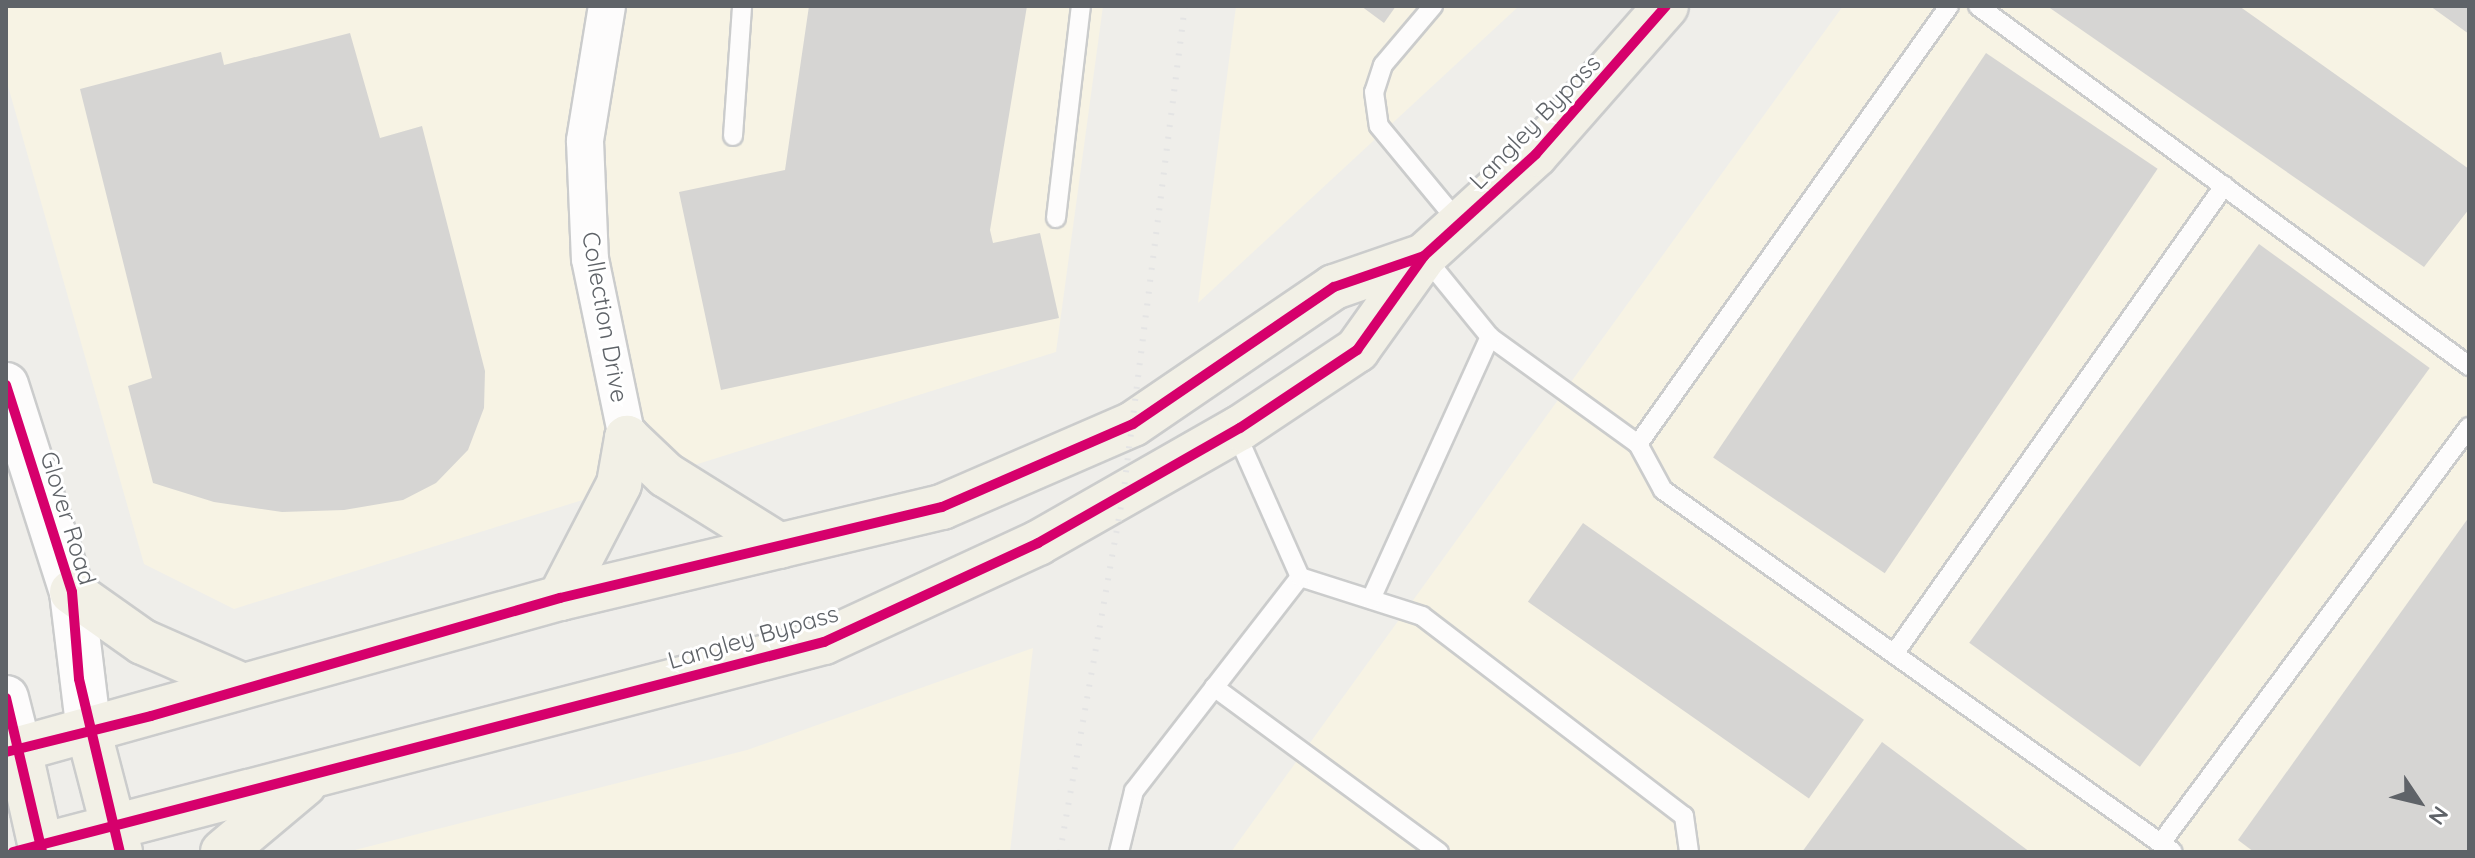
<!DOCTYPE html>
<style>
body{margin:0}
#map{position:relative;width:2475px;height:858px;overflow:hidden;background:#efeeea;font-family:Quicksand,sans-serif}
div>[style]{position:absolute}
.commercial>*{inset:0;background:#f7f3e4}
.building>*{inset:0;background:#d6d5d3;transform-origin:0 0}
.roads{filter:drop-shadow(2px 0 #cbcccc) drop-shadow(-2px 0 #cbcccc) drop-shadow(0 2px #cbcccc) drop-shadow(0 -2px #cbcccc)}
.service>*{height:18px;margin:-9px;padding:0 9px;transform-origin:9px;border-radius:9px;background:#fdfcfc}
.minor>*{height:36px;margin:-18px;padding:0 18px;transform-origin:18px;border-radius:18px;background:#fdfcfc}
.secondary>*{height:44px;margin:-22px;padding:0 22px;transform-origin:22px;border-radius:22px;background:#fdfcfc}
.trunk>*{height:44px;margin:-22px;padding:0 22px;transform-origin:22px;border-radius:22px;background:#f2f0e6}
.rail>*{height:6px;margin-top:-3px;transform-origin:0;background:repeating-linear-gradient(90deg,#e4e4e4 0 2px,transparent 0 12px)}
.cycleway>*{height:10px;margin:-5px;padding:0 5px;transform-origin:5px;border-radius:5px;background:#d6006c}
span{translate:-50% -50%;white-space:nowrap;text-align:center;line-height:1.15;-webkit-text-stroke:6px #fff;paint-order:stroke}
.street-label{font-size:24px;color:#5f6368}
.frame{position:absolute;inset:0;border:8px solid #5f6368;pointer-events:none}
.north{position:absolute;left:2379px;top:762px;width:80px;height:80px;-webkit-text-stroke:6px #fff;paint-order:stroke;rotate:125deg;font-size:22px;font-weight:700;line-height:32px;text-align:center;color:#5f6368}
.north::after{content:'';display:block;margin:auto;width:28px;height:36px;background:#5f6368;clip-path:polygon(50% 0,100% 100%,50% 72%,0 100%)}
</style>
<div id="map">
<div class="commercial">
<div style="clip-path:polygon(6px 6px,1103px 6px,1056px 352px,234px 609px,144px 564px,6px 79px)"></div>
<div style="clip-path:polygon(1236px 6px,1519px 6px,1198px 303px)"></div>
<div style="clip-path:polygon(1843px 6px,2469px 6px,2469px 852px,1231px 852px)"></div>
<div style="clip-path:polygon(1033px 648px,1010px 852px,347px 852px,747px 750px)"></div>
</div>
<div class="building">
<div style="clip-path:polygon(809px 6px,1027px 6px,990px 230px,993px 243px,1040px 233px,1059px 318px,721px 390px,679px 192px,785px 170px)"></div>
<div style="clip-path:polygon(1361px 6px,1396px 6px,1384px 23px)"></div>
<div style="clip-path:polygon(2047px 6px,2239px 6px,2469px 169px,2469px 209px,2424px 267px)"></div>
<div style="clip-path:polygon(2430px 6px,2469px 6px,2469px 34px)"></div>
<div style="clip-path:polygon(350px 33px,380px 138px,422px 126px,485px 371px,484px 408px,468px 450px,436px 483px,403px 500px,344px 510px,282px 512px,214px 502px,153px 483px,128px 386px,152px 378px,80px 89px,221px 52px,224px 65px)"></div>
<div style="left:1986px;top:53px;width:207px;height:488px;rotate:34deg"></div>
<div style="left:2259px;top:244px;width:211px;height:493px;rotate:36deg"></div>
<div style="clip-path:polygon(2469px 517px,2469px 852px,2254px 852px,2238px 840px)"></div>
<div style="left:1583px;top:523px;width:343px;height:96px;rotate:35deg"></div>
<div style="clip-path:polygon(1882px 742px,2030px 852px,1802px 852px)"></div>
</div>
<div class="roads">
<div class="service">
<div style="left:1433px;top:6px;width:77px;rotate:130.3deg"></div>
<div style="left:1383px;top:65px;width:28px;rotate:108deg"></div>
<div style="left:1374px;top:92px;width:34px;rotate:82deg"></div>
<div style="left:1379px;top:126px;width:129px;rotate:50.4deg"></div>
<div style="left:1978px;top:6px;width:609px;rotate:36.25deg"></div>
<div style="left:733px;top:136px;width:130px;rotate:-86deg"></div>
<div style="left:1056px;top:218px;width:213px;rotate:-83.3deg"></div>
<div style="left:1424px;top:256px;width:104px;rotate:50.8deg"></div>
<div style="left:1490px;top:337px;width:183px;rotate:35.9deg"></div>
<div style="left:1638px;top:444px;width:52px;rotate:61.5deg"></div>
<div style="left:1663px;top:490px;width:625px;rotate:35.37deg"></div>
<div style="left:1638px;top:444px;width:537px;rotate:-54.62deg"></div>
<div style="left:1300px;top:577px;width:128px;rotate:17.7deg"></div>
<div style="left:1422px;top:616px;width:330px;rotate:37.4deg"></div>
<div style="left:1684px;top:816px;width:36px;rotate:82deg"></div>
<div style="left:1371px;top:599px;width:288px;rotate:-65.6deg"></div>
<div style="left:1894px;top:654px;width:573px;rotate:-54.81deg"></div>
<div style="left:1214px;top:687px;width:279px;rotate:36.3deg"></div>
<div style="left:2161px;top:843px;width:518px;rotate:-53.48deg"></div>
<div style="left:1119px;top:852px;width:63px;rotate:-76.2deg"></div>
<div style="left:1134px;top:791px;width:271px;rotate:-52.2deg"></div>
<div style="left:1300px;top:577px;width:161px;rotate:-113.9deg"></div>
</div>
<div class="minor">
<div style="left:607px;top:6px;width:137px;rotate:99.3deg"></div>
<div style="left:585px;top:141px;width:118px;rotate:87.6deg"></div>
<div style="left:590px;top:259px;width:183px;rotate:78.3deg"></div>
</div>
<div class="secondary">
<div style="left:6px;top:385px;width:217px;rotate:72.3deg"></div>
<div style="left:72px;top:592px;width:142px;rotate:83.1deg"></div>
<div style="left:6px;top:698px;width:53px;rotate:75.7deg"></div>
</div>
<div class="trunk">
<div style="left:627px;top:438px;width:54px;rotate:43.5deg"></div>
<div style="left:666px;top:475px;width:134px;rotate:31.9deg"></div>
<div style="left:72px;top:592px;width:87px;rotate:35.2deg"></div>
<div style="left:143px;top:642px;width:109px;rotate:23.7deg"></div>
<div style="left:560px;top:598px;width:128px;rotate:-62.6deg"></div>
<div style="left:619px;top:484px;width:47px;rotate:-80.1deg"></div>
<div style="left:89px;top:733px;width:123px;rotate:75.4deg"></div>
<div style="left:41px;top:846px;width:809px;rotate:-14.6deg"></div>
<div style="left:824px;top:642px;width:236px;rotate:-24.8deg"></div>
<div style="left:1038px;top:543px;width:232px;rotate:-29.7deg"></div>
<div style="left:1240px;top:428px;width:141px;rotate:-33.7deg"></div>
<div style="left:1357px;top:350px;width:115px;rotate:-54.5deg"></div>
<div style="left:1424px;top:256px;width:151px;rotate:-42.3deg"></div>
<div style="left:1536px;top:154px;width:197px;rotate:-48.7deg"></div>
<div style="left:42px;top:852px;width:106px;rotate:-102.6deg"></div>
<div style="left:19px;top:749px;width:562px;rotate:-15.6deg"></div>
<div style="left:560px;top:598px;width:393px;rotate:-13.4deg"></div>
<div style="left:942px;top:507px;width:208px;rotate:-23.5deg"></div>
<div style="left:1133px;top:424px;width:243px;rotate:-34.3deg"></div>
<div style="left:1334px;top:287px;width:95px;rotate:-19deg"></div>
<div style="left:223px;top:852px;width:106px;rotate:-40deg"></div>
</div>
</div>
<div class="rail">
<div style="left:1060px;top:852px;width:362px;rotate:-80deg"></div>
<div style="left:1123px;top:496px;width:494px;rotate:-82.8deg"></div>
</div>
<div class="cycleway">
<div style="left:6px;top:385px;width:217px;rotate:72.3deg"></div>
<div style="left:72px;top:592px;width:87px;rotate:85.4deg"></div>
<div style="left:79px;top:679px;width:178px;rotate:76.7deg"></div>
<div style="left:6px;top:698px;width:158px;rotate:76.8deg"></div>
<div style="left:6px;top:752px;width:149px;rotate:-13.9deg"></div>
<div style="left:151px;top:716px;width:426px;rotate:-16.1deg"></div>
<div style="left:560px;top:598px;width:393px;rotate:-13.4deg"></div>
<div style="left:942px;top:507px;width:208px;rotate:-23.5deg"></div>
<div style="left:1133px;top:424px;width:243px;rotate:-34.3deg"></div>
<div style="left:1334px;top:287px;width:95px;rotate:-19deg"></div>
<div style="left:13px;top:852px;width:838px;rotate:-14.52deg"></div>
<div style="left:824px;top:642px;width:236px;rotate:-24.8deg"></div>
<div style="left:1038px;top:543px;width:232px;rotate:-29.7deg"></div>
<div style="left:1240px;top:428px;width:141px;rotate:-33.7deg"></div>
<div style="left:1357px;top:350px;width:115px;rotate:-54.5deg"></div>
<div style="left:1424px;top:256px;width:151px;rotate:-42.3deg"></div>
<div style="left:1536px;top:154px;width:197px;rotate:-48.7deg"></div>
</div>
<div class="street-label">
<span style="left:1535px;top:122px;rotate:-46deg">Langley Bypass</span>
<span style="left:605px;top:317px;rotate:80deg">Collection Drive</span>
<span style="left:68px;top:518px;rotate:73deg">Glover Road</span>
<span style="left:753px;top:637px;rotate:-16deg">Langley Bypass</span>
</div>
<div class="frame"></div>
<div class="north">N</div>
</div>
